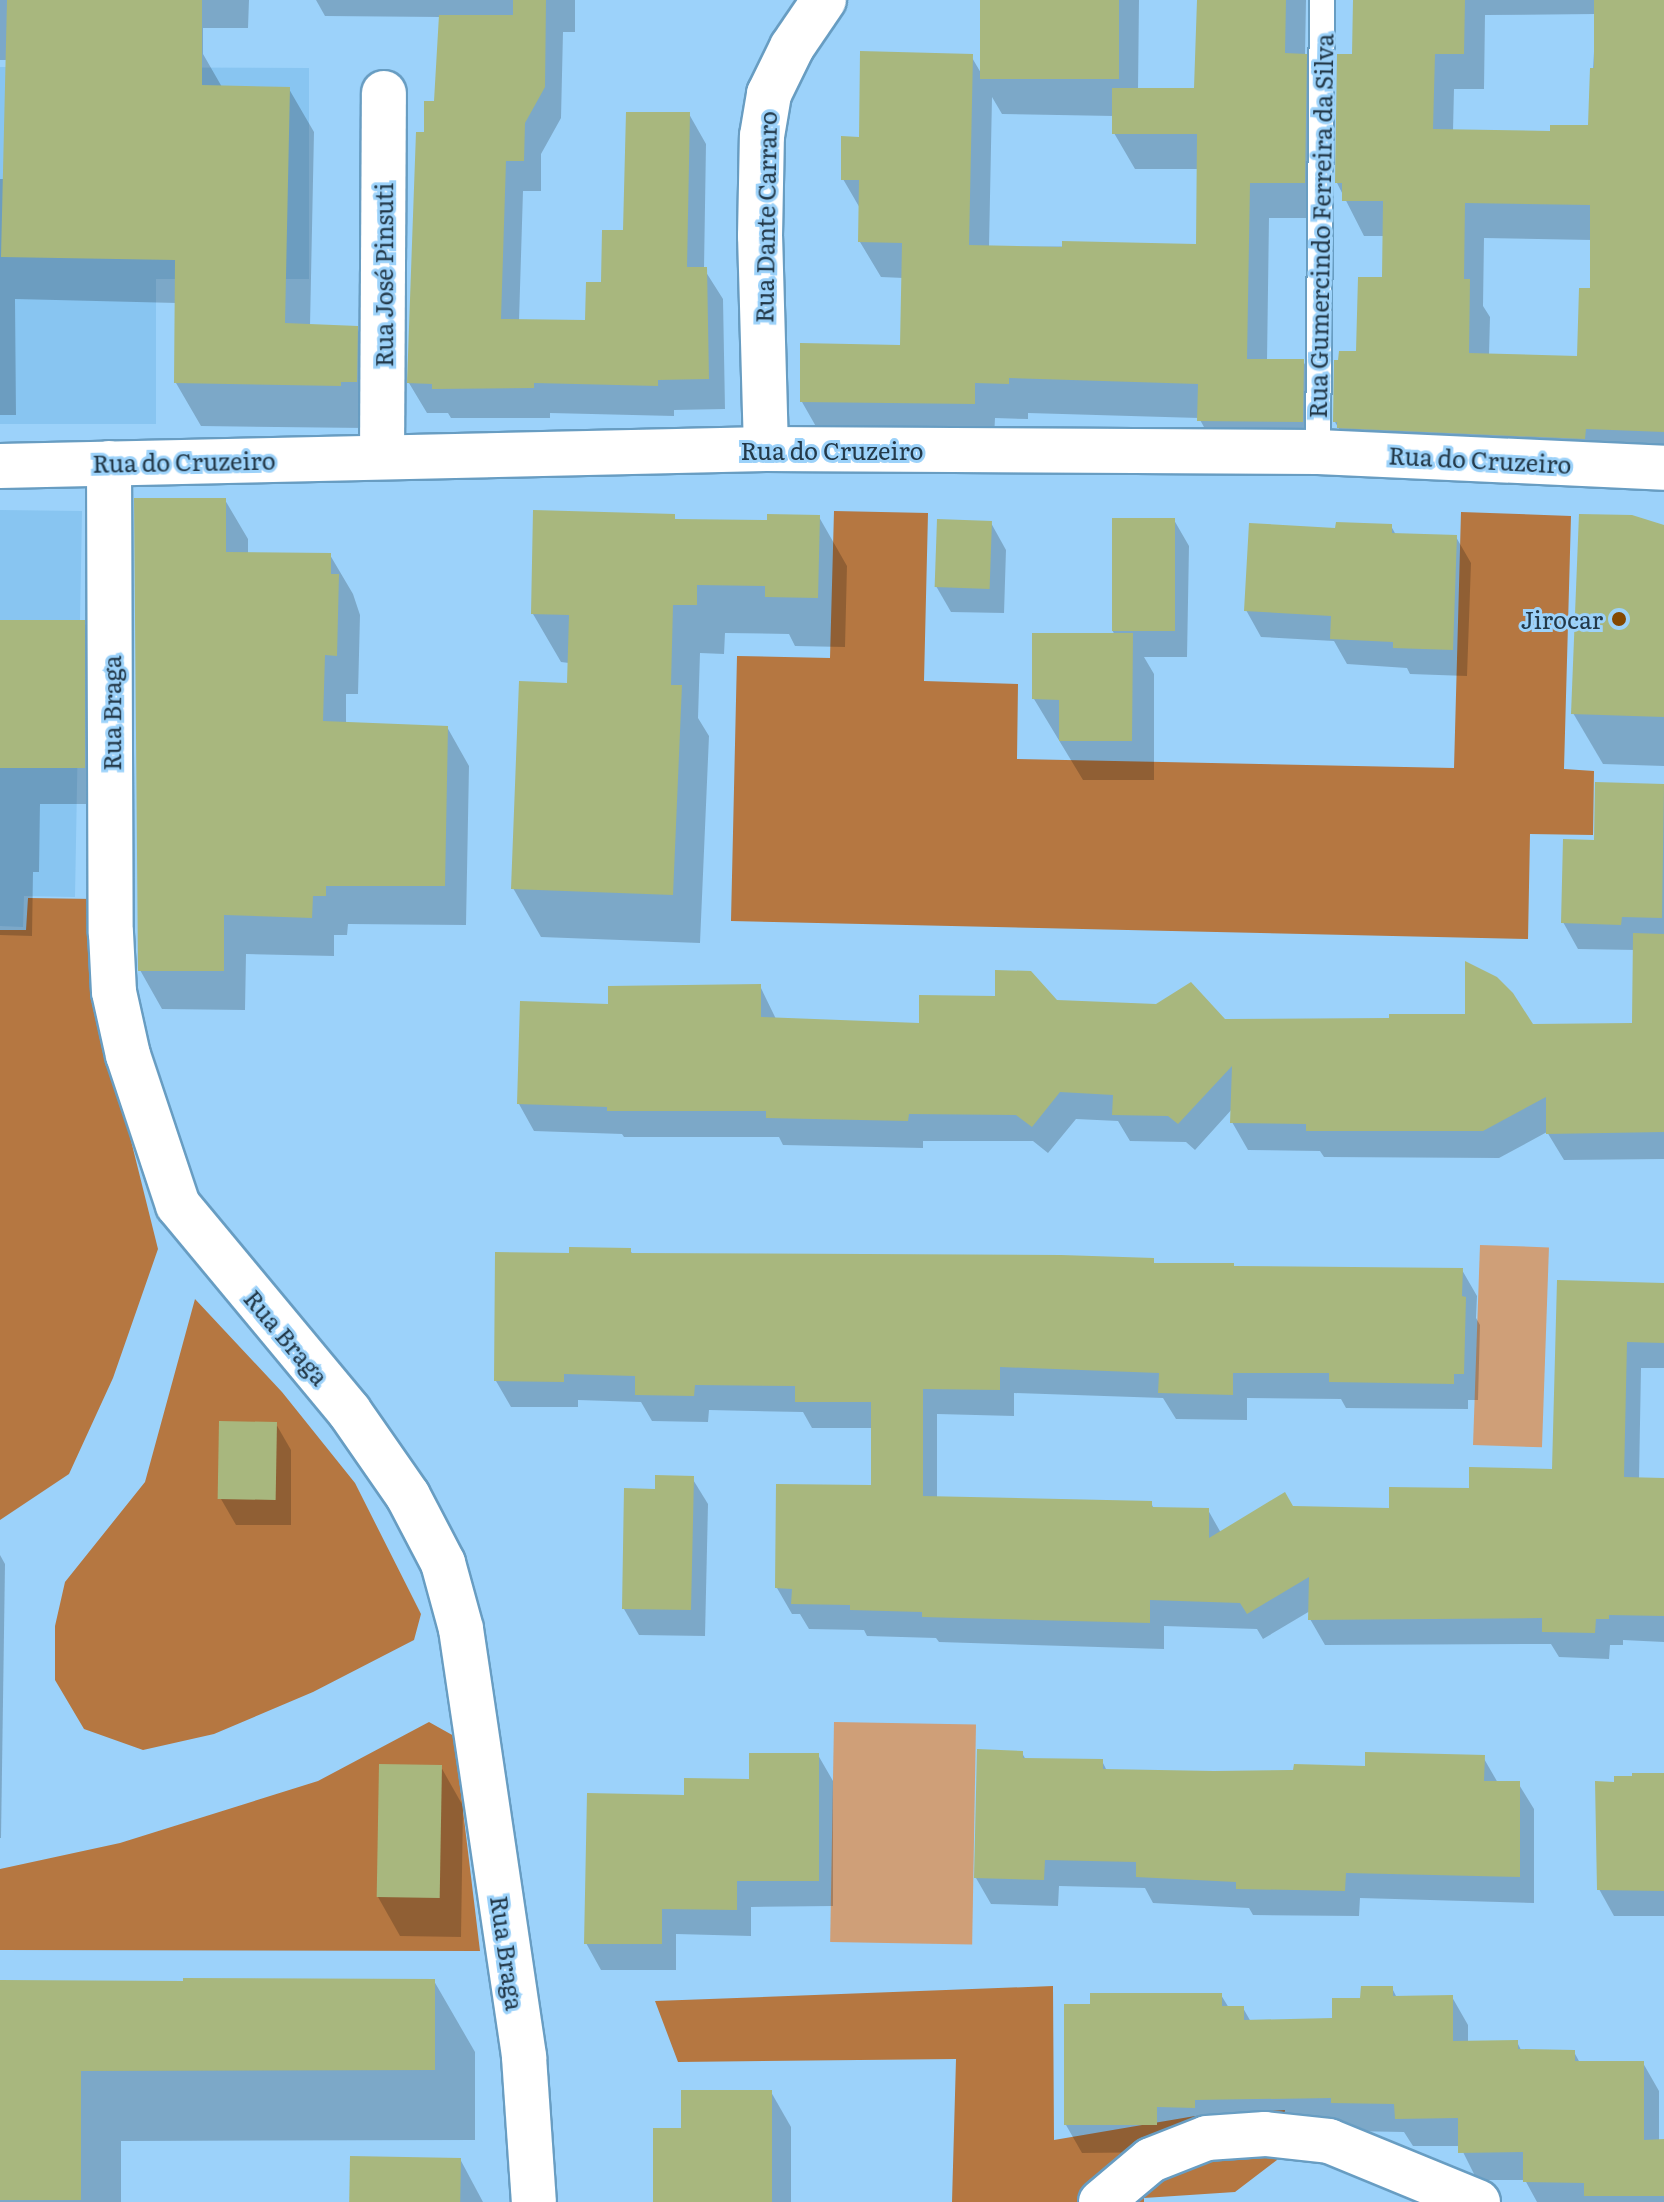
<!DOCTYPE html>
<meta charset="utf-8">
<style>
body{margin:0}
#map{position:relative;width:1664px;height:2202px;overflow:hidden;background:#9cd2fa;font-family:Literata,serif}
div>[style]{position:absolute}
.built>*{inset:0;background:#88c5f1}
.green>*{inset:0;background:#cf9f78;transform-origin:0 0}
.forest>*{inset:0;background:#b57741}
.shadow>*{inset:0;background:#0003}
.building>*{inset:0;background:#a8b77e;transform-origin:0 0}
.roads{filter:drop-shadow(2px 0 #689dc2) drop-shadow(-2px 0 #689dc2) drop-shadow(0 2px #689dc2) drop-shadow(0 -2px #689dc2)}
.service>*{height:24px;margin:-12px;padding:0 12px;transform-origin:12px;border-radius:12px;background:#fff}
.minor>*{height:44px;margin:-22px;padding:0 22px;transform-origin:22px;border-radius:22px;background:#fff}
.dots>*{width:22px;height:22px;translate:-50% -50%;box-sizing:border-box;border:4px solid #9cd2fa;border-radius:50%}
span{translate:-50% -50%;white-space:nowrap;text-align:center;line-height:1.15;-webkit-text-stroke:6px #9cd2fa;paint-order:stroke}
.street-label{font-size:24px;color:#233949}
.poi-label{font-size:24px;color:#233949}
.right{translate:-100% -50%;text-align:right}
</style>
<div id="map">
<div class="built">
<div style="clip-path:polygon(0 67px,309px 68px,309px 279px,156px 279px,156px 424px,0 424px)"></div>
<div style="clip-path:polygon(0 510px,82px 511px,75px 897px,24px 896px,23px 927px,0 926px)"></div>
</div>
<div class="green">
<div style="left:1480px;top:1245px;width:69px;height:200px;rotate:2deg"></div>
<div style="left:834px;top:1722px;width:142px;height:220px;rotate:1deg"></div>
</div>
<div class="forest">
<div style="clip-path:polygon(834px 511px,928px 513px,924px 681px,1018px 684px,1017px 759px,1454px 768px,1461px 512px,1571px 516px,1564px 769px,1594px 771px,1593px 835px,1530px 834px,1528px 939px,731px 921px,737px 656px,830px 658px)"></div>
<div style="clip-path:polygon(28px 898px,95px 899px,96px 1000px,158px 1249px,113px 1378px,69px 1474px,0 1520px,0 930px,26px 930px)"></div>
<div style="clip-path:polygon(195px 1299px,282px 1392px,355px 1483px,421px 1614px,414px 1640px,313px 1692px,214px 1734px,143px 1750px,84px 1729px,55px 1680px,55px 1626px,65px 1582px,145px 1482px)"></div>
<div style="clip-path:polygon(429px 1722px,454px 1736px,480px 1951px,0 1950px,0 1869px,120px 1843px,318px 1781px)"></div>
<div style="clip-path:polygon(1053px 1986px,1054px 2140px,1195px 2116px,1285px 2110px,1277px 2160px,1235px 2192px,1144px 2198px,1144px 2202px,952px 2202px,956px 2059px,678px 2062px,655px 2001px)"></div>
</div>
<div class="shadow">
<div style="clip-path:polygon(0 0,249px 0,248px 28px,203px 28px,203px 54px,222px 87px,289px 89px,314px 132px,310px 326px,357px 328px,382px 372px,365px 428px,201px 426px,176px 383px,177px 303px,15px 299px,16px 415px,0 415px,0 179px,5px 179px,8px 60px,0 60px)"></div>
<div style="clip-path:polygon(316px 0,575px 0,575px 32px,563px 32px,561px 118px,541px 154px,541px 191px,523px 191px,519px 321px,587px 322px,625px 232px,689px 114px,706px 144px,704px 269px,723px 299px,725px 409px,674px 410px,674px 416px,550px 413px,550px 418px,451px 418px,448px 413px,427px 413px,409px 383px,426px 134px,436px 103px,440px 17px,325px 16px)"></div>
<div style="clip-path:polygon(evenodd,982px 0,1139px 0,1138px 90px,1196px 90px,1199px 0,1306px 0,1305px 55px,1326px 91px,1325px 218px,1269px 218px,1267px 361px,1303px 361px,1323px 397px,1323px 457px,1220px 456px,1199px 418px,1028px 413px,1028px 419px,995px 418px,994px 439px,822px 437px,802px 402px,902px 347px,904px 278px,881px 277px,860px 242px,861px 210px,843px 179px,861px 139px,971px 56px,981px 73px,982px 0,992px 97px,1002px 114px,1114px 116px,1114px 133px,1135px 169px,1199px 169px,1198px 246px,989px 247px,992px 97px)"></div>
<div style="clip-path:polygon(evenodd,1355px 0,1664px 0,1664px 466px,1359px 463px,1335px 422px,1384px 279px,1385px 236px,1364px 236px,1337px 183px,1354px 56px,1355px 0,1596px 14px,1590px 127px,1552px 133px,1453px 131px,1454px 89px,1484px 89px,1485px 15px,1596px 14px,1355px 0,1484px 238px,1592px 240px,1592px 290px,1579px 358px,1489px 355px,1490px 317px,1483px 306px,1484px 238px)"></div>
<div style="clip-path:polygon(225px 500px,248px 539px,248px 554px,330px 555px,353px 594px,360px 615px,358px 694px,346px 694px,346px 724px,447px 727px,469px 766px,466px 925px,348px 924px,347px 935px,334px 935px,334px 956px,246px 954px,245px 1010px,162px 1009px,140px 970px)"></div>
<div style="clip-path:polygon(674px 516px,676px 521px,769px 522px,819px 517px,847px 566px,845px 647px,795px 646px,789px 634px,725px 633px,724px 654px,700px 653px,698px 718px,709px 736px,700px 943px,541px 937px,513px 888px,569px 685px,569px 663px,561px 662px,533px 614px)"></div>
<div style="clip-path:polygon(1174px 520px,1189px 546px,1187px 657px,1144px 657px,1154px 674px,1154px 780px,1083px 780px,1034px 699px,1115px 635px,1112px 630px)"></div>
<div style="clip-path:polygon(991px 523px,1006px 550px,1004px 613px,951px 612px,936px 586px)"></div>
<div style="clip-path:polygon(1391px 526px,1396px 535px,1456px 537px,1471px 563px,1467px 676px,1410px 674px,1407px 668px,1347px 664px,1334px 641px,1261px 637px,1246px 610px,1337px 530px)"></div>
<div style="clip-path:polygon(1664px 527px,1664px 766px,1603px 764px,1573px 713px)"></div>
<div style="clip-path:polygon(0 622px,84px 622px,104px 659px,105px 804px,40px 804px,39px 872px,33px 872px,32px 936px,0 935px)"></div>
<div style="clip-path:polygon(1597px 784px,1664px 786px,1664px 943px,1636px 950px,1578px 949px,1563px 922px,1596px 842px)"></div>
<div style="clip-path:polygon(760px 986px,776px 1019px,921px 1025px,1056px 1002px,1224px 1021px,1634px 1025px,1664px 998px,1664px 1159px,1564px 1160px,1547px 1132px,1499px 1158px,1324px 1157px,1320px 1151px,1248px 1150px,1232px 1122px,1233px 1108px,1195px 1150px,1186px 1142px,1130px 1141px,1118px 1121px,1076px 1119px,1048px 1153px,1033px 1141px,923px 1141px,923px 1148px,783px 1145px,779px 1137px,624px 1137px,622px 1134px,534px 1131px,519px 1104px,610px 1006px)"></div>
<div style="clip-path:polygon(630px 1250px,633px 1255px,1152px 1259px,1155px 1265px,1234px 1268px,1462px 1270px,1477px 1296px,1476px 1318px,1480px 1325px,1478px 1400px,1468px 1400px,1468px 1409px,1346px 1408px,1341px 1399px,1247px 1398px,1247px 1420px,1176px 1419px,1163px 1398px,1014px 1393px,1014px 1416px,937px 1414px,937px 1498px,1151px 1503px,1154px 1509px,1208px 1510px,1221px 1533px,1292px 1508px,1391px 1510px,1554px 1471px,1559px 1282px,1664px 1285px,1664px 1368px,1641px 1368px,1639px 1479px,1664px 1480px,1664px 1642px,1623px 1640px,1623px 1645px,1610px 1645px,1609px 1659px,1559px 1657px,1551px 1644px,1325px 1645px,1310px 1619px,1310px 1611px,1263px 1639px,1257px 1629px,1164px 1626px,1164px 1649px,939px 1642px,936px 1638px,867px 1636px,864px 1630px,809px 1629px,800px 1614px,792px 1614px,777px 1588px,873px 1487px,873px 1428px,812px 1428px,803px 1412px,709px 1410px,708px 1422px,652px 1421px,641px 1402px,578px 1400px,578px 1407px,511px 1407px,496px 1381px,570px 1255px)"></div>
<div style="clip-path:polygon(276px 1424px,291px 1450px,291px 1525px,236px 1525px,221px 1499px)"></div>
<div style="clip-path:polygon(692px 1478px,708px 1504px,705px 1636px,639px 1635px,624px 1609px,657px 1491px)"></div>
<div style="clip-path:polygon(0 1555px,5px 1564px,1px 1838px,0 1838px)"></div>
<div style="clip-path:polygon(1022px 1753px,1026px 1760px,1102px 1761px,1107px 1771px,1214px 1773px,1367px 1768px,1483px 1757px,1498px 1783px,1518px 1783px,1534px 1809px,1534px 1903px,1360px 1898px,1359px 1916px,1253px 1915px,1249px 1908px,1153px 1903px,1145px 1888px,1059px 1886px,1058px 1906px,991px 1904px,976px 1878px)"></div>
<div style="clip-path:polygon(818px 1755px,833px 1781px,833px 1906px,751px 1907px,751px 1936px,676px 1934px,676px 1970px,601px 1970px,586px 1943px,685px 1797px,751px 1781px)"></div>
<div style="clip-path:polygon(441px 1767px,463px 1806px,461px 1937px,400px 1936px,378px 1897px)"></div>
<div style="clip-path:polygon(1664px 1775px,1664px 1916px,1614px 1916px,1599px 1889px)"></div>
<div style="clip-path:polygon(434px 1981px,475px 2052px,475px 2140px,121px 2141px,121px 2202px,0 2202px,0 1982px)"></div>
<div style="clip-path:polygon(1392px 1988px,1397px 1998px,1452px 1997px,1468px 2025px,1468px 2042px,1517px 2042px,1522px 2052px,1574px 2052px,1580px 2063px,1643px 2063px,1659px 2091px,1659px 2141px,1664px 2141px,1664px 2202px,1537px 2202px,1525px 2180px,1477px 2180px,1460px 2146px,1413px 2146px,1404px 2132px,1349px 2131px,1172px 2152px,1082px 2153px,1066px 2125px,1221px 1995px,1229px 2008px,1243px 2008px,1251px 2022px,1334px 2020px,1362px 2000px)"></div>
<div style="clip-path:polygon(771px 2092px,791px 2127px,791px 2202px,655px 2202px,683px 2131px)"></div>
<div style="clip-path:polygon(460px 2159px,483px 2202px,352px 2202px)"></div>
</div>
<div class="building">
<div style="clip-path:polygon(7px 0,202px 0,202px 85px,290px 87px,285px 323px,358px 326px,357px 382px,341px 382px,341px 386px,174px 383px,175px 260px,1px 257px)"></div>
<div style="clip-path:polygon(513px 0,546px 0,545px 87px,525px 123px,524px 161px,506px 161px,501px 319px,585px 320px,586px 282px,601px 282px,602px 230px,623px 230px,626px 112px,690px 112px,687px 267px,707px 267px,709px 379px,658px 380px,658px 386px,534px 383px,534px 388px,432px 389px,432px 384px,407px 383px,416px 132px,424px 132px,424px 101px,434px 101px,439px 15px,513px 15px)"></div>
<div style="left:980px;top:0;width:139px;height:79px"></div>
<div style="clip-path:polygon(1197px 0,1286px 0,1285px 53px,1307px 54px,1305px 183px,1250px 183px,1247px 359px,1304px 359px,1303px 422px,1197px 421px,1198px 384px,1009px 378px,1009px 384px,975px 383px,975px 404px,800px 402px,800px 343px,900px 345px,902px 243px,858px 242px,859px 180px,841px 180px,841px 136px,859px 137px,860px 51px,973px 54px,969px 245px,1062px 247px,1062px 241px,1196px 244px,1197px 134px,1112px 134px,1112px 88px,1194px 88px)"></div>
<div style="clip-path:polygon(evenodd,1353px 0,1465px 0,1464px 54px,1435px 54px,1433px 129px,1550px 131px,1550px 125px,1588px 125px,1590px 68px,1594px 68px,1594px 0,1664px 0,1664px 432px,1586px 429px,1585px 439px,1337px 428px,1337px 422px,1333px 422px,1334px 360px,1338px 360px,1339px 351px,1356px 351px,1358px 277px,1382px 277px,1383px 201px,1342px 201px,1342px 183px,1335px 183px,1337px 54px,1352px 54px,1353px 0,1465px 203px,1590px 205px,1590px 288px,1579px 288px,1577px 356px,1469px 353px,1470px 279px,1464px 279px,1465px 203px)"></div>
<div style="clip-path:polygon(134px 498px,226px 498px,226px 552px,331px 553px,331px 574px,339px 574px,337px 656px,325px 655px,323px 721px,448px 726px,445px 886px,326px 886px,326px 896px,313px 896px,312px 918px,224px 915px,224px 971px,138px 971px)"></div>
<div style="clip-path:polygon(533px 510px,675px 514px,675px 519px,767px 520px,767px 514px,820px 515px,818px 598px,765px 597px,765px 586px,697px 585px,697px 605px,673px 605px,671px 685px,682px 685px,673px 895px,511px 889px,519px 681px,567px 683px,569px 615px,531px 614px)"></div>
<div style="clip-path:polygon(1579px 514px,1632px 515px,1664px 525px,1664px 717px,1571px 714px)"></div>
<div style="left:1112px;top:518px;width:63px;height:113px"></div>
<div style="left:937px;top:519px;width:55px;height:68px;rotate:2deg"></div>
<div style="clip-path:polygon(1336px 522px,1392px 524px,1392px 533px,1457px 535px,1453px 650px,1393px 648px,1393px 642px,1330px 639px,1331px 616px,1244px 611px,1249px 523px,1335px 528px)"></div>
<div style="left:0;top:620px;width:85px;height:148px"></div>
<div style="clip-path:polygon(1032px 633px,1133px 633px,1132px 741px,1059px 741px,1059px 700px,1032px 699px)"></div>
<div style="clip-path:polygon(1595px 782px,1664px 784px,1662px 918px,1622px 917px,1621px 925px,1561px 923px,1563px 839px,1594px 840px)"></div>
<div style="clip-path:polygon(1633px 933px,1664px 934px,1664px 1132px,1546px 1134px,1546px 1097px,1483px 1131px,1306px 1131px,1306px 1124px,1230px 1123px,1232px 1066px,1178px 1124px,1168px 1116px,1112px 1115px,1113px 1095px,1060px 1092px,1032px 1127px,1016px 1115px,909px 1114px,908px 1121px,766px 1118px,766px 1111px,607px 1111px,607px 1107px,517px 1104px,520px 1001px,608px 1004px,608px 986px,761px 984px,761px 1017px,919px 1023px,919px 995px,995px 996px,995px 970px,1031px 971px,1057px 1000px,1156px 1004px,1191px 982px,1225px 1019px,1389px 1018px,1389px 1014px,1465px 1014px,1465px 961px,1497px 977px,1513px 993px,1533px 1024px,1632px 1023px)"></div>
<div style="clip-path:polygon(569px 1247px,631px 1248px,631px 1253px,1061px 1255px,1154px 1258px,1154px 1263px,1234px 1263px,1234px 1266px,1463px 1268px,1462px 1296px,1466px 1297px,1464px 1374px,1454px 1374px,1454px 1384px,1329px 1382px,1329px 1373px,1233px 1373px,1233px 1395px,1158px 1393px,1159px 1373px,1000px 1367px,1000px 1390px,923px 1389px,923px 1496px,1152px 1501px,1152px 1507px,1209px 1508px,1209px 1538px,1285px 1492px,1293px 1506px,1389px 1508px,1389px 1487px,1469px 1488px,1469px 1467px,1552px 1469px,1557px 1280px,1664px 1283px,1664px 1343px,1627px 1342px,1624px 1477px,1664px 1478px,1664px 1616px,1609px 1615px,1609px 1619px,1596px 1619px,1595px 1633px,1542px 1632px,1542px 1618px,1308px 1620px,1309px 1577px,1247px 1614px,1240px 1603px,1150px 1600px,1150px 1623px,922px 1617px,922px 1612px,850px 1610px,850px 1605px,791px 1604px,792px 1589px,775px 1588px,776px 1484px,871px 1485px,871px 1402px,795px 1402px,795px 1386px,695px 1385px,694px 1396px,635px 1395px,635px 1376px,564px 1374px,564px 1382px,494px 1381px,495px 1252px,569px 1253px)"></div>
<div style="left:219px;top:1421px;width:58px;height:78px;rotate:1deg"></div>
<div style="clip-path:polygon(655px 1475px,694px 1476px,691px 1610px,622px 1609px,624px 1488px,655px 1489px)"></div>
<div style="clip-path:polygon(977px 1749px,1023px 1751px,1023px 1758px,1103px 1759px,1103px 1769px,1214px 1771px,1293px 1770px,1294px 1764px,1365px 1766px,1365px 1752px,1485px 1755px,1484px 1781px,1520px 1781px,1520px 1877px,1346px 1873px,1345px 1891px,1236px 1889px,1236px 1882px,1136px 1877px,1136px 1862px,1045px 1860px,1044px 1880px,974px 1878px)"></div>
<div style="clip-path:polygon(749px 1753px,819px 1753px,819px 1881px,737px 1881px,737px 1910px,662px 1909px,662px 1944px,584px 1944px,587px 1793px,684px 1795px,684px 1778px,749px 1779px)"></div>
<div style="left:379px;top:1764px;width:63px;height:133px;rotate:1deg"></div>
<div style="clip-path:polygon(1632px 1773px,1664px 1773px,1664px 1891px,1597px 1890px,1595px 1781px,1614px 1782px,1614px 1776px,1632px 1776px)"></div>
<div style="clip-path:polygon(183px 1978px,435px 1979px,435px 2070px,81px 2071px,81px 2200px,0 2200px,0 1980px,183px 1981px)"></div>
<div style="clip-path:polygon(1361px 1986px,1393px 1986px,1393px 1996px,1453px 1995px,1453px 2041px,1518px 2040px,1518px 2049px,1575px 2050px,1575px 2061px,1644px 2061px,1644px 2140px,1664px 2139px,1664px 2196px,1584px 2196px,1584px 2183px,1523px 2182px,1523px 2152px,1458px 2153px,1458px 2118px,1395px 2119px,1394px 2104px,1331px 2103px,1331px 2098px,1195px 2100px,1195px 2108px,1157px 2107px,1157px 2125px,1064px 2125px,1064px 2004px,1090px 2004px,1090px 1993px,1222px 1993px,1222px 2006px,1244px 2006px,1244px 2020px,1332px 2018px,1332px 1998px,1360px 1998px)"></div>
<div style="clip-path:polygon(681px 2090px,772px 2090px,772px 2202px,653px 2202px,653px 2128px,681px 2128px)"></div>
<div style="left:350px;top:2156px;width:111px;height:46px;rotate:1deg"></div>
</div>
<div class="roads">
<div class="service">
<div style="left:1318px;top:452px;width:452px;rotate:-89.5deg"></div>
</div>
<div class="minor">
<div style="left:766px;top:449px;width:213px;rotate:-91.6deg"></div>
<div style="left:760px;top:236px;width:100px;rotate:-88.9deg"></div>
<div style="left:762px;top:136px;width:43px;rotate:-80.5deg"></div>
<div style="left:769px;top:94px;width:52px;rotate:-63.9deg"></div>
<div style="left:792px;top:47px;width:57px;rotate:-55.8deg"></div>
<div style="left:382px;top:457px;width:364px;rotate:-89.7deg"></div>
<div style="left:109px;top:463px;width:470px;rotate:89.8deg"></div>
<div style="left:111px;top:933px;width:59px;rotate:87.1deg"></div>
<div style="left:114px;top:992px;width:65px;rotate:77.5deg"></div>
<div style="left:128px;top:1055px;width:158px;rotate:71.6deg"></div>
<div style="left:178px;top:1205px;width:268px;rotate:50.3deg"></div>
<div style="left:349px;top:1411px;width:103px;rotate:55.2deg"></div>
<div style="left:408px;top:1496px;width:76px;rotate:62.4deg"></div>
<div style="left:443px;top:1563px;width:68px;rotate:74.7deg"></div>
<div style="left:461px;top:1629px;width:433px;rotate:81.6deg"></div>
<div style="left:524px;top:2057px;width:145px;rotate:86.1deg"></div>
<div style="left:0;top:466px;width:766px;rotate:-1.27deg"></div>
<div style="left:766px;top:449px;width:552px;rotate:0.31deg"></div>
<div style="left:1318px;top:452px;width:346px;rotate:2.6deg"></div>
<div style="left:1101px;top:2202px;width:65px;rotate:-40deg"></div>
<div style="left:1151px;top:2160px;width:60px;rotate:-21.4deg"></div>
<div style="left:1207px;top:2138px;width:58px;rotate:-3.9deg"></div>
<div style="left:1265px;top:2134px;width:64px;rotate:6.2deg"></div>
<div style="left:1329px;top:2141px;width:161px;rotate:22.3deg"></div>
</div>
</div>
<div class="dots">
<div style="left:1619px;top:619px;background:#844802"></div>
</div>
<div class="street-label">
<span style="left:765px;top:217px;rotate:-89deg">Rua Dante Carraro</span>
<span style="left:1320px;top:226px;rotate:-89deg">Rua Gumercindo Ferreira da Silva</span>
<span style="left:383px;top:275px;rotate:-90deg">Rua José Pinsuti</span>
<span style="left:832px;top:450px">Rua do Cruzeiro</span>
<span style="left:1480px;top:459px;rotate:3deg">Rua do Cruzeiro</span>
<span style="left:184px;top:461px;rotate:-1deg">Rua do Cruzeiro</span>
<span style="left:111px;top:713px;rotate:-90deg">Rua Braga</span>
<span style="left:287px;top:1337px;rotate:50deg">Rua Braga</span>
<span style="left:508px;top:1953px;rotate:82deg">Rua Braga</span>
</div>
<div class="poi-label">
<span class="right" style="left:1603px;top:619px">Jirocar</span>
</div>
</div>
